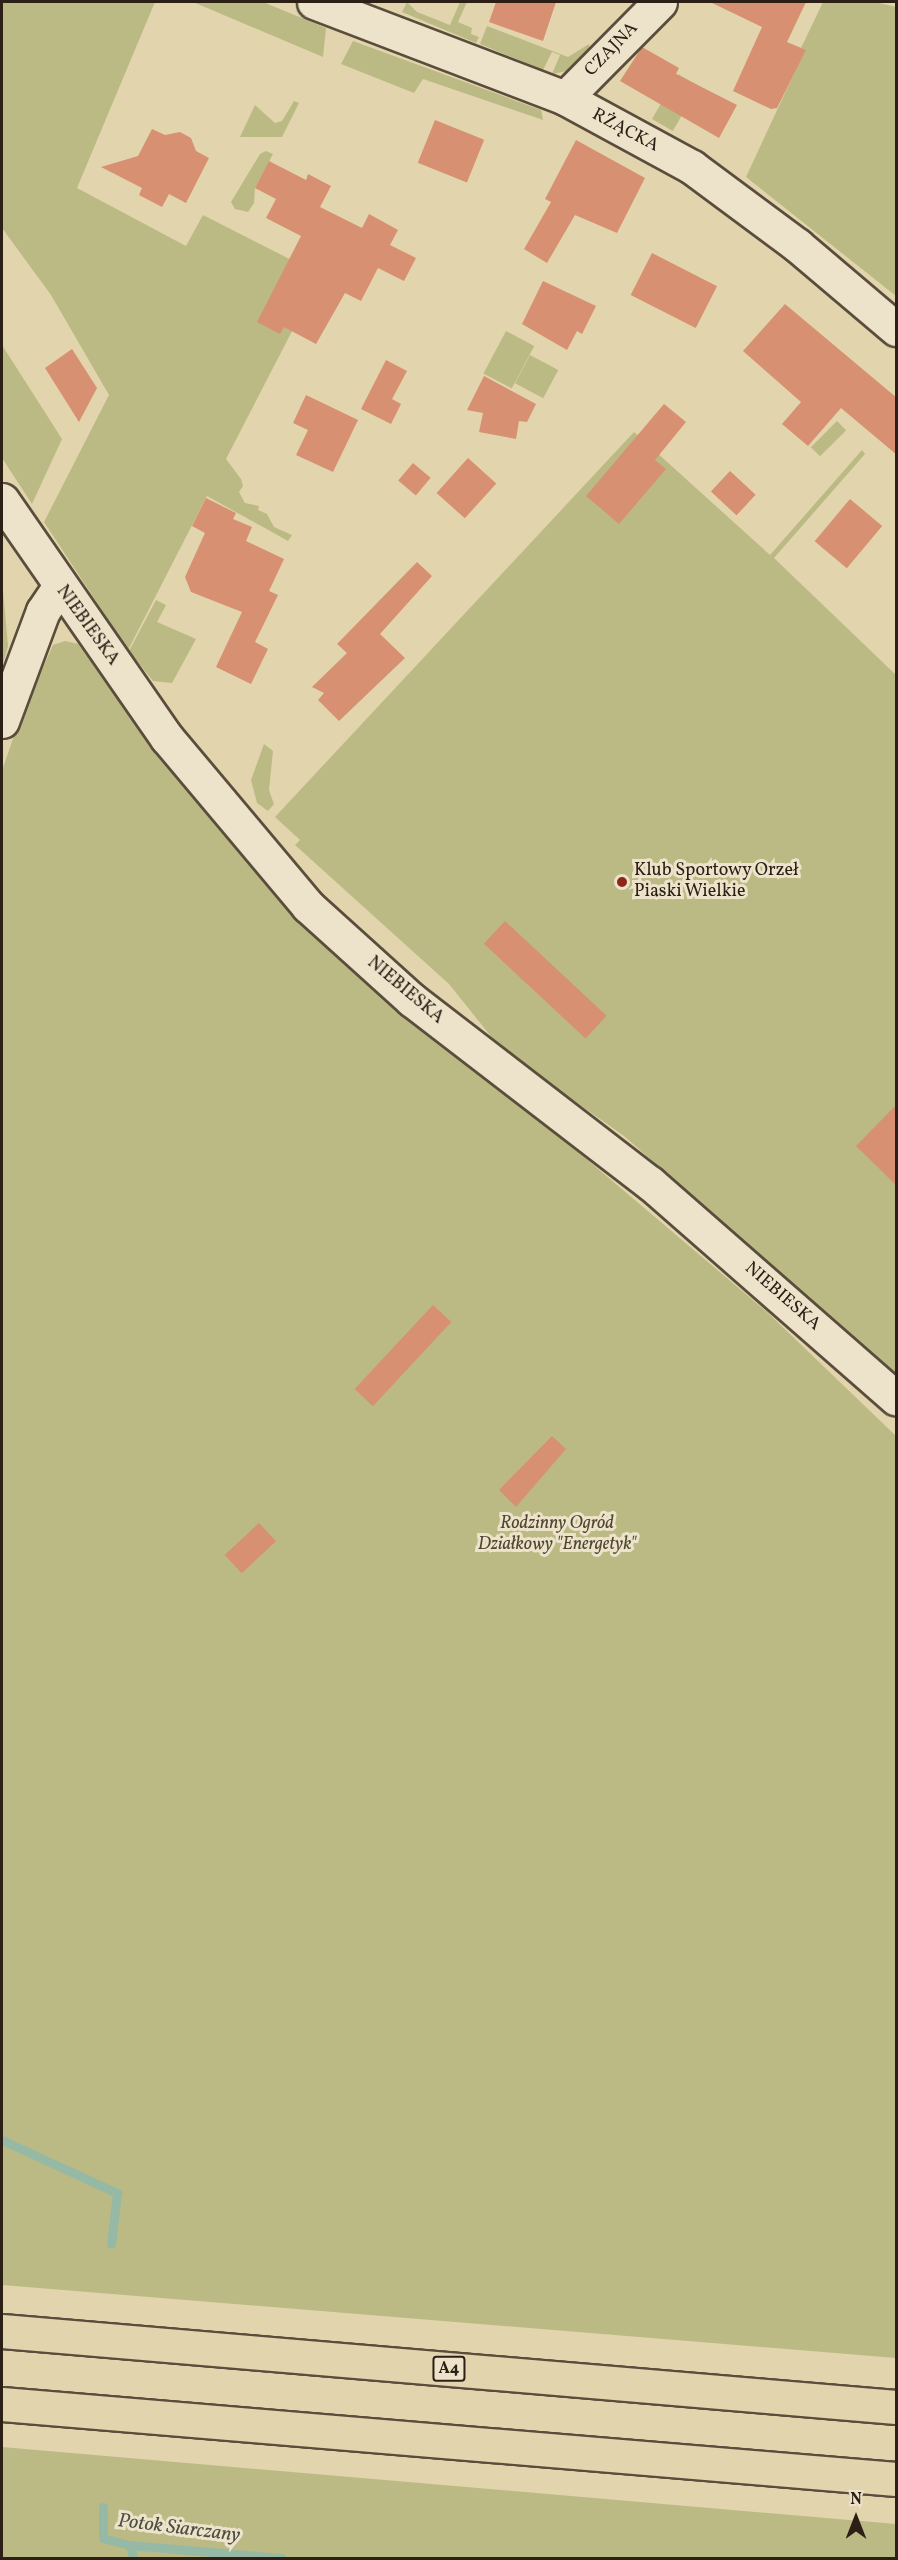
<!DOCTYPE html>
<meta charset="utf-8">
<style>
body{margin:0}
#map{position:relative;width:898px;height:2560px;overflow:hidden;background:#e2d4ad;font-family:Vollkorn,serif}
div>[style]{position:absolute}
.green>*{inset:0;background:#bcba84;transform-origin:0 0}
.stream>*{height:9px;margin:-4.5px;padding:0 4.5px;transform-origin:4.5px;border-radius:4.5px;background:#96b9a5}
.building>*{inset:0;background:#d79071;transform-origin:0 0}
.roads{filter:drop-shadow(2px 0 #5a4d3c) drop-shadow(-2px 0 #5a4d3c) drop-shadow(0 2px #5a4d3c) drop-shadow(0 -2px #5a4d3c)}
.minor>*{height:33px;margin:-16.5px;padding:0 16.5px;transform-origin:16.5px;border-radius:16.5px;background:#ece3ca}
.highway>*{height:33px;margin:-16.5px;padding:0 16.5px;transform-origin:16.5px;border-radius:16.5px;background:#e2d4ad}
.dots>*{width:16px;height:16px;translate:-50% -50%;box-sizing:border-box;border:3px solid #ece3ca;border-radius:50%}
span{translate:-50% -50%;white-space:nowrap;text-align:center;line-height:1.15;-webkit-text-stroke:6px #ece3ca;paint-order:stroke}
.shield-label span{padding:2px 4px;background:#ece3ca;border:2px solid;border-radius:4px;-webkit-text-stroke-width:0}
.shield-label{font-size:16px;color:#2c2016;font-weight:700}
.street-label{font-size:18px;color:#2c2016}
.poi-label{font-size:18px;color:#2c2016}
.left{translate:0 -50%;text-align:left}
.park-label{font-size:18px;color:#504632;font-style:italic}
.water-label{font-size:20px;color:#4c4e41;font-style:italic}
.frame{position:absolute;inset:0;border:3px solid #2c2016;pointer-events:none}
.north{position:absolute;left:826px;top:2488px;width:60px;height:60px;-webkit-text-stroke:4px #ece3ca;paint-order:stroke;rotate:0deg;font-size:16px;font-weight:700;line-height:24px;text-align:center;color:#2c2016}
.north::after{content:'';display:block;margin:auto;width:21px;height:27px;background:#2c2016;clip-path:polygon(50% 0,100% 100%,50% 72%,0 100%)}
</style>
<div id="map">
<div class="green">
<div style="clip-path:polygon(2px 2px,155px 2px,77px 188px,186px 246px,203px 215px,321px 275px,226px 459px,241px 479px,243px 486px,239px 492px,245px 503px,259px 506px,258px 510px,267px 514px,274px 527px,292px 535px,288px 541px,207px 496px,128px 650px,44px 522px,109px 395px,51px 295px,2px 228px)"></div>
<div style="clip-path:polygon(193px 2px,263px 2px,326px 28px,323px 57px)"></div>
<div style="clip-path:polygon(407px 2px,417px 12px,450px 25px,460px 2px,467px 2px,458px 22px,472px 28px,471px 34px,479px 37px,476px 43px,402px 12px)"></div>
<div style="clip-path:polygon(823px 2px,875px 2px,896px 7px,896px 296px,746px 177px,805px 50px,801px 48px)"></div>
<div style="clip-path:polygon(487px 26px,568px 57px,589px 44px,590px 50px,567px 71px,552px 74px,560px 55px,552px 52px,543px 70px,480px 44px)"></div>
<div style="clip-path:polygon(353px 41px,541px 110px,543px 120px,423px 79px,414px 93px,341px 64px)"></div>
<div style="left:678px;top:74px;width:24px;height:52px;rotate:30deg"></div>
<div style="clip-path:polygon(294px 101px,299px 103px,282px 137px,240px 137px,255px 105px,275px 123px,282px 121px)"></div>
<div style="clip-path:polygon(266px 151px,273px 154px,255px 188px,254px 203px,248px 212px,235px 209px,231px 202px,260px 154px)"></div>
<div style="left:506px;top:331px;width:32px;height:48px;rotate:28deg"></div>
<div style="clip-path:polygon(2px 345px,62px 439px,32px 504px,2px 458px)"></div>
<div style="left:530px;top:355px;width:32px;height:32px;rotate:28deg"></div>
<div style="left:837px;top:421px;width:13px;height:37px;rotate:45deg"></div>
<div style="clip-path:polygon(634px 432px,770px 555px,862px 450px,865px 454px,774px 558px,896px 675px,896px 1375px,624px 1136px,501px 1049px,449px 984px,295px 845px,300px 840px,275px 817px)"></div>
<div style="clip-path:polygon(2px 579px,8px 646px,2px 667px)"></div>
<div style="clip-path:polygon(156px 600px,166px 605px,157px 622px,196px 639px,172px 683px,153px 681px,129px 651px)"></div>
<div style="clip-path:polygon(65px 641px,78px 644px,150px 743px,234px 847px,317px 939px,402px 1014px,538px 1118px,767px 1312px,896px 1436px,896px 2358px,2px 2285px,2px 771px,21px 715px,53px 645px)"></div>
<div style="clip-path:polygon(264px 744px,273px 751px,269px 790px,274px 804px,268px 811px,257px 803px,251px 780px)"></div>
<div style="clip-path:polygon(2px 2447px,896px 2524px,896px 2558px,2px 2558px)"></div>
</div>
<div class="stream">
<div style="left:2px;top:2140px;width:127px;rotate:24.7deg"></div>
<div style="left:117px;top:2193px;width:51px;rotate:96.7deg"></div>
<div style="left:103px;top:2507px;width:31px;rotate:90deg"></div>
<div style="left:103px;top:2538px;width:27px;rotate:15deg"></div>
<div style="left:129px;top:2545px;width:153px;rotate:4.9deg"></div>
<div style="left:129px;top:2545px;width:14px;rotate:69deg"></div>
</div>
<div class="building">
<div style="clip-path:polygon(496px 2px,556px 2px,543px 41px,489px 22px)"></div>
<div style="clip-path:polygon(710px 2px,806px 2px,787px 42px,806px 50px,777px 108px,771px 109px,733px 91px,762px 27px)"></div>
<div style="clip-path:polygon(642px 47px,679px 68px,676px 74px,737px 105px,719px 138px,620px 81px)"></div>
<div style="left:435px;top:120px;width:53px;height:46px;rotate:22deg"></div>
<div style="clip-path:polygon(152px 129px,165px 135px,180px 132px,191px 138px,196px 151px,209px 158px,186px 203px,169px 194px,162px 207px,139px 195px,142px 188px,101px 167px,138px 156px)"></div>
<div style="clip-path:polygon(576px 140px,645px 178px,617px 233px,575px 215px,547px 263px,524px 249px,551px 202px,545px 199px)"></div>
<div style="clip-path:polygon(269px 161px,306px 180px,308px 174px,331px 186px,320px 207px,362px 228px,369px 214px,398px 230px,390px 245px,416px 258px,404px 281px,378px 268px,361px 301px,345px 293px,316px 344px,284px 327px,280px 334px,257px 322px,301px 236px,266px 218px,276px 199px,255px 188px)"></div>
<div style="left:652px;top:253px;width:73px;height:47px;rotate:27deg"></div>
<div style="clip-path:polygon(543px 281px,596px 306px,582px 334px,577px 331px,567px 350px,522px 324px)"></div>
<div style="clip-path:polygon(785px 304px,897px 398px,897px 455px,841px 408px,808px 446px,782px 424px,801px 402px,743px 351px)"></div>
<div style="clip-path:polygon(72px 349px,97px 388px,79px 422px,45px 368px)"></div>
<div style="clip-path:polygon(386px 360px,407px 371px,392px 399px,401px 404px,391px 424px,361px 409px)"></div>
<div style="clip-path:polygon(484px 376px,536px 404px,527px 422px,519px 421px,516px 439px,479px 432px,483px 413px,467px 410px)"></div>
<div style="clip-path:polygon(306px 395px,358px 420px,333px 472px,296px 455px,308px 430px,293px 423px)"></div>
<div style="clip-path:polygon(664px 404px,686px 422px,655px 460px,666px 469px,619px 524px,586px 496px)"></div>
<div style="left:468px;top:458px;width:38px;height:47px;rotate:42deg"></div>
<div style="left:413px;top:463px;width:23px;height:23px;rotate:40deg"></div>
<div style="left:730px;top:471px;width:35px;height:28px;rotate:43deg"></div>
<div style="clip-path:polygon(206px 498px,236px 513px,233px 519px,252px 527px,246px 541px,284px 559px,269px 591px,278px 595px,255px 642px,268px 649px,251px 684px,216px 667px,242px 612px,191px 592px,185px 577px,205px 533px,192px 526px)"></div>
<div style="left:850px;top:499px;width:42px;height:55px;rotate:40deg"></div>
<div style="clip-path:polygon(417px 562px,432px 576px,380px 634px,405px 658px,339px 721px,318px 700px,324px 693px,312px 687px,347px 653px,337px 644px)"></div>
<div style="left:505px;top:921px;width:139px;height:31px;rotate:43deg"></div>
<div style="clip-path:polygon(897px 1104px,897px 1186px,856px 1146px)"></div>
<div style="left:433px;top:1305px;width:25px;height:115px;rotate:43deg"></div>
<div style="clip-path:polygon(552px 1436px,566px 1449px,516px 1507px,499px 1490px)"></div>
<div style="left:259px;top:1523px;width:25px;height:47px;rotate:47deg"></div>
</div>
<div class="roads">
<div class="minor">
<div style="left:314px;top:2px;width:269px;rotate:20.9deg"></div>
<div style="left:565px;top:98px;width:145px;rotate:28.5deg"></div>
<div style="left:692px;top:167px;width:131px;rotate:36.6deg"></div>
<div style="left:797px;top:245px;width:130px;rotate:40.3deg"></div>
<div style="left:565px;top:98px;width:135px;rotate:-45.3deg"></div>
<div style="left:2px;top:500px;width:290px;rotate:55.3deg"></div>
<div style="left:167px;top:738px;width:219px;rotate:50deg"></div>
<div style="left:308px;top:906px;width:140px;rotate:42.1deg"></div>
<div style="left:412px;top:1000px;width:300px;rotate:37.6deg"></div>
<div style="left:650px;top:1183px;width:327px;rotate:41.2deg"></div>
<div style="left:2px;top:721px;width:117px;rotate:-69.6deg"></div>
<div style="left:43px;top:611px;width:29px;rotate:-56deg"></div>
</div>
<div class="highway">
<div style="left:2px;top:2331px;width:897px;rotate:4.86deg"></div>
<div style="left:2px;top:2404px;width:897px;rotate:4.8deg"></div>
</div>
</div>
<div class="dots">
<div style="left:622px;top:882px;background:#8f2418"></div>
</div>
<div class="shield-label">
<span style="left:449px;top:2369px">A4</span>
</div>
<div class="street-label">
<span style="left:612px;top:50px;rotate:-46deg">CZAJNA</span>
<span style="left:625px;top:131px;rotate:28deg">RŻĄCKA</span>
<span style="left:87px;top:626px;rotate:54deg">NIEBIESKA</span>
<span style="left:405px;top:991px;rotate:40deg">NIEBIESKA</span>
<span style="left:782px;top:1297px;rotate:41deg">NIEBIESKA</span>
</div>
<div class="poi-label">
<span class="left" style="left:634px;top:882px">Klub Sportowy Orzeł<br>Piaski Wielkie</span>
</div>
<div class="park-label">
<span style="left:557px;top:1535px">Rodzinny Ogród<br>Działkowy "Energetyk"</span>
</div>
<div class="water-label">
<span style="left:179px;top:2529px;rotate:7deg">Potok Siarczany</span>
</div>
<div class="frame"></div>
<div class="north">N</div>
</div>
